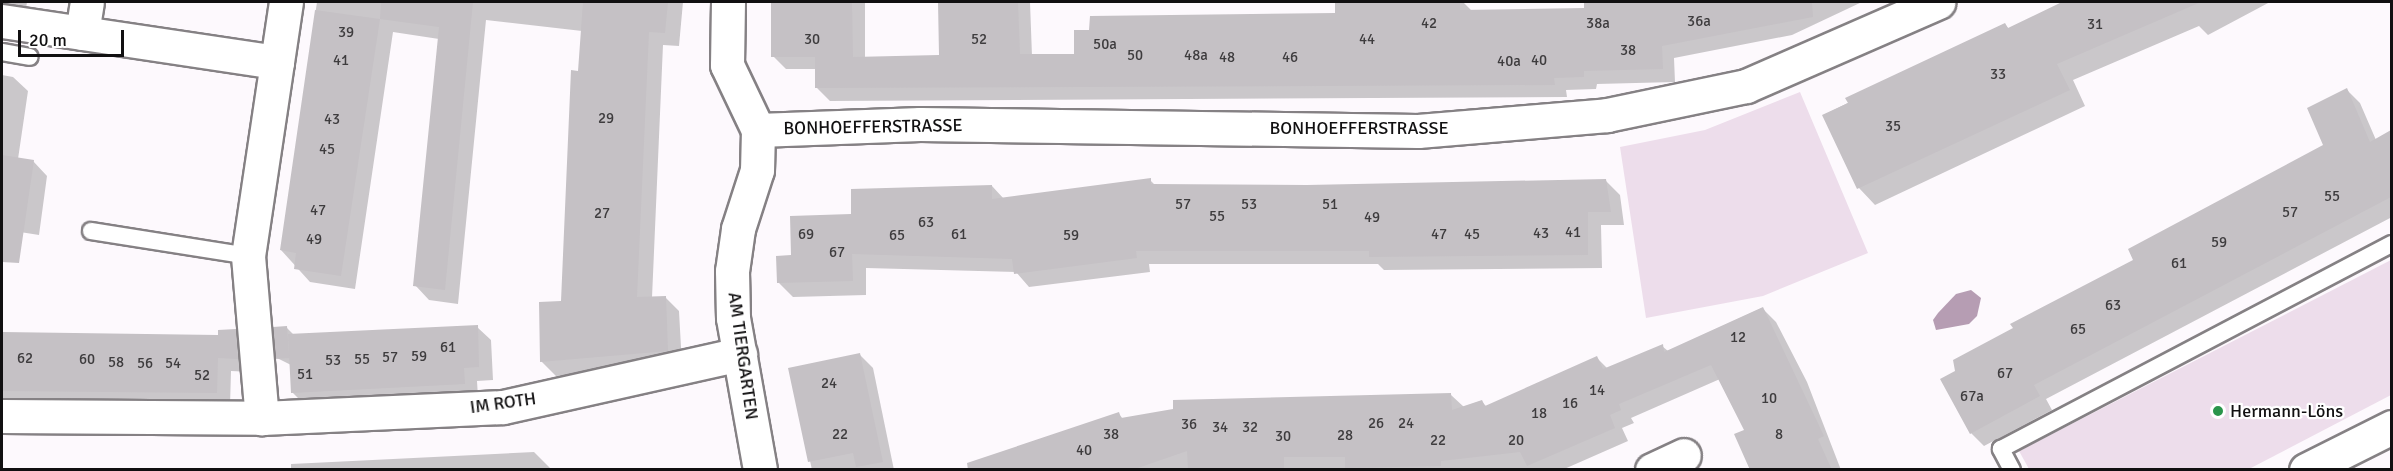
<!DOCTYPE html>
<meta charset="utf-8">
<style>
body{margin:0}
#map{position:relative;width:2393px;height:471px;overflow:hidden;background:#fdf9fd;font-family:Signika,sans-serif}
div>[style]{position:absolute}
.green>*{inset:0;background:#edddeb}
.water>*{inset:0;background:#b69db3}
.shadow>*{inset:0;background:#0003}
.building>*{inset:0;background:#c5c1c5;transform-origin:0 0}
.roads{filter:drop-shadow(2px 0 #858184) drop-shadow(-2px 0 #858184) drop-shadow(0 2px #858184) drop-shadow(0 -2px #858184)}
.service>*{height:16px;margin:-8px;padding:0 8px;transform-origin:8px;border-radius:8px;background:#fff}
.minor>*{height:33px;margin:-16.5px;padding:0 16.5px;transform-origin:16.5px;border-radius:16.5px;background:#fff}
.dots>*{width:16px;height:16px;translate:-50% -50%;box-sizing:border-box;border:3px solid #fff;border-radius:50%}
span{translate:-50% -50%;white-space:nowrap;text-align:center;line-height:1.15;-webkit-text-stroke:4.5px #fff;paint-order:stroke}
.number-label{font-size:15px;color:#3e3c3e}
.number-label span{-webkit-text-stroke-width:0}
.street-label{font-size:18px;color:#111011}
.poi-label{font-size:18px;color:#111011}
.left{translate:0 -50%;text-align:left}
.frame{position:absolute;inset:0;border:3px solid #111011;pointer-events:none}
.scale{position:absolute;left:18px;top:30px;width:106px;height:27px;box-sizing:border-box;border:3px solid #111011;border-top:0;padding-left:8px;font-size:18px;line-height:21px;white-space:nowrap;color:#111011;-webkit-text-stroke:4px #fff;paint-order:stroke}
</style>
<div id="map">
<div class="green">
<div style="clip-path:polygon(1800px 92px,1868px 253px,1763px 296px,1646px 318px,1620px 147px,1705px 130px)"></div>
<div style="clip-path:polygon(2391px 260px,2391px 395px,2249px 469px,2029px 469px,2019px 451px)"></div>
</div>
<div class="water">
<div style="clip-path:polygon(1971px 290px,1981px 298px,1977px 316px,1969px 324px,1936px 330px,1933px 320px,1938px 313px,1956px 294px)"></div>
</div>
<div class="shadow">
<div style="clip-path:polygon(2px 2px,27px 2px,25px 16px,2px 15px)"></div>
<div style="clip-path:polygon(317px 2px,683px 2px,679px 46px,663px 45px,652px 298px,665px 297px,679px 311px,682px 365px,556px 376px,541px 361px,562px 302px,582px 31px,486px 20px,458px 304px,429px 300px,415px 285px,439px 39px,393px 32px,355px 289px,310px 282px,281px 250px)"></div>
<div style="clip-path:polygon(773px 2px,865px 2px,865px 58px,941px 56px,940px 2px,1030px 2px,1032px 56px,1076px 56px,1337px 15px,1336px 2px,1463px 2px,1472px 11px,1585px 10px,1585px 2px,1862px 2px,1792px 35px,1674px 58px,1675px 82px,1597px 84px,1596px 89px,1566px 90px,1567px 97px,830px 101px,817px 88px,816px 69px,786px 69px,773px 56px)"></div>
<div style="clip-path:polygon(2065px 2px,2270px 2px,2208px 35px,2199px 26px,2073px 80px,2085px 106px,1875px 205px,1859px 188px,1824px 115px,2004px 24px,2009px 29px)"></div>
<div style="clip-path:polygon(2px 75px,13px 77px,28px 91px,18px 159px,33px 161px,47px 176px,39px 235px,20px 232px,19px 240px,2px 237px)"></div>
<div style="clip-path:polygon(2347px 90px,2360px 103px,2376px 140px,2392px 131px,2392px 217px,2046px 399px,2052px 410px,1984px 446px,1971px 433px,2135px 261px,2325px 145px)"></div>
<div style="clip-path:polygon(1150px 180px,1156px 186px,1307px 187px,1606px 181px,1620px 195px,1624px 225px,1601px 225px,1602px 268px,1384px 270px,1378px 264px,1149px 264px,1150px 272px,1029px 287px,1016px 272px,866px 268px,866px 295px,793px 297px,779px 283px,793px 257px,853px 216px,992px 186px,1004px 199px)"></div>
<div style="clip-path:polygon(1762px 308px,1776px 322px,1807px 382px,1841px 470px,1757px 470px,1746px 431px,1720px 379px,1631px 418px,1634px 423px,1622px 428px,1628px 441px,1562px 470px,995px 470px,1119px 414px,1123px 419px,1451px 395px,1464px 407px,1481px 401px,1487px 407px,1597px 358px,1608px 369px,1662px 346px,1668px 351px)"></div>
<div style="clip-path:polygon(477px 327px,491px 340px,493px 380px,477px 381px,478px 397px,306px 406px,292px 392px,291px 365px,277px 358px,287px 328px,294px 335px)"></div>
<div style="clip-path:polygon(235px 331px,249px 345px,251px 372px,231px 371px,230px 406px,2px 404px,2px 334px,219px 336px)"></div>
<div style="clip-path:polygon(860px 355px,873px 368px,894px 470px,812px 470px,790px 369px)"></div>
<div style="clip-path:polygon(534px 452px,552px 470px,291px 470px,291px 464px)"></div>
</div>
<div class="building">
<div style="clip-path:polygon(381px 2px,473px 2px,445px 290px,413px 286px,439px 27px,380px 19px)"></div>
<div style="clip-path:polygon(583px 2px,668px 2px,665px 33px,649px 32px,637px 297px,666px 296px,668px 351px,540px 362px,539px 302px,561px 301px,571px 70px,578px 71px)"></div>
<div style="clip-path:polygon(771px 2px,852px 2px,853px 57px,939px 55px,938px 2px,1018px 2px,1020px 54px,1074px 54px,1074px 30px,1089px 30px,1090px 16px,1335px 13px,1335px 2px,1460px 2px,1460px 10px,1584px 8px,1584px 2px,1812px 2px,1813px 17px,1662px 46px,1663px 69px,1584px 71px,1584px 77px,1554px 78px,1555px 85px,815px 88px,815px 57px,771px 57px)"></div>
<div style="clip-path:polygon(2062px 2px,2201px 2px,2057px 64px,2070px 90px,1857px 189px,1822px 115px,1848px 103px,1845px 98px,2005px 23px,2008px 28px)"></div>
<div style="clip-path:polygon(315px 10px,380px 19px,341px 276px,294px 269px,296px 253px,280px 250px)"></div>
<div style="clip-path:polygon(2347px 88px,2370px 142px,2391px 130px,2391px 197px,2034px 385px,2040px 396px,1970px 434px,1940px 379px,1955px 371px,1953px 360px,2013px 328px,2010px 324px,2133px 260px,2128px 249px,2323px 145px,2307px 108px)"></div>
<div style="clip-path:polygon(2px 155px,34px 160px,19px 263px,2px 262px)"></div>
<div style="clip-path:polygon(1151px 178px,1151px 184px,1307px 185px,1606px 179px,1611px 212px,1588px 212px,1588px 255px,1369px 257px,1369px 251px,1136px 251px,1137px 258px,1014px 274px,1012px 259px,852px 254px,853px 281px,777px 283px,776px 256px,791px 255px,790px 216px,851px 214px,851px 189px,992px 185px,992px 199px)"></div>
<div style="clip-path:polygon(1763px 307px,1824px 436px,1818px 439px,1832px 470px,1750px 470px,1734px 434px,1744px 430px,1711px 365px,1619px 404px,1621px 410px,1610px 415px,1615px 428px,1527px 466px,1520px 452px,1441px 461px,1441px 466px,1345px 468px,1345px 457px,1284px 457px,1284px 470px,1188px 470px,1187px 451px,1132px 470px,968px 470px,967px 463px,1119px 412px,1121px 418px,1173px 409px,1173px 400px,1451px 393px,1452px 410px,1482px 400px,1485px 406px,1597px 356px,1603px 369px,1663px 344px,1664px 352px)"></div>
<div style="clip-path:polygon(478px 325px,479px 367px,464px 368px,465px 384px,291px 393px,288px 334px)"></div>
<div style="left:287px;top:326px;width:32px;height:14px;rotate:86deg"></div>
<div style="clip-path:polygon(236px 329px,238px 359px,218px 358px,217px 393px,2px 391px,2px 332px,218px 335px,218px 330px)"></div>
<div style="clip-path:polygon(860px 353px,883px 462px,856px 467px,853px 453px,808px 462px,788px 368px)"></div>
</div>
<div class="roads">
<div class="service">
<div style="left:2px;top:52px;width:28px;rotate:10deg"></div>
<div style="left:91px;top:231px;width:159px;rotate:9deg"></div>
<div style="left:2012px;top:470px;width:24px;rotate:-118deg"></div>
<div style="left:2001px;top:449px;width:441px;rotate:-27.7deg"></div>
</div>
<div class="minor">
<div style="left:728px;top:2px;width:63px;rotate:90.9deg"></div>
<div style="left:727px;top:65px;width:72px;rotate:64.5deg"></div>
<div style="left:758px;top:130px;width:40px;rotate:91.4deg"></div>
<div style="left:757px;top:170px;width:62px;rotate:107.9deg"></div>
<div style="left:738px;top:229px;width:42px;rotate:98.1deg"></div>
<div style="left:732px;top:271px;width:47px;rotate:88.8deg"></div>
<div style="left:733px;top:318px;width:154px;rotate:79.9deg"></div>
<div style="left:2px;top:21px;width:278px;rotate:8.5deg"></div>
<div style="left:277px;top:62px;width:196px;rotate:98.5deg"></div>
<div style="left:248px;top:256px;width:163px;rotate:85.1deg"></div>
<div style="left:82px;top:33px;width:31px;rotate:-81deg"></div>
<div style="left:277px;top:62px;width:61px;rotate:-81.5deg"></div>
<div style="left:758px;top:130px;width:162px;rotate:-2.1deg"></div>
<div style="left:920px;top:124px;width:498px;rotate:0.8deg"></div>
<div style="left:1418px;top:131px;width:190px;rotate:-4.8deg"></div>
<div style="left:1607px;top:115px;width:142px;rotate:-11.8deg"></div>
<div style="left:1746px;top:86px;width:210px;rotate:-23.6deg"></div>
<div style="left:2px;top:416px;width:260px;rotate:0.4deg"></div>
<div style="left:262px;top:418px;width:241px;rotate:-2.6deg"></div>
<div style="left:503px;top:407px;width:243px;rotate:-12.6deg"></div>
<div style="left:1652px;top:470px;width:35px;rotate:-25deg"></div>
<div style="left:2306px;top:470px;width:96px;rotate:-26.6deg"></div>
</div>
</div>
<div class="dots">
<div style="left:2218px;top:411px;background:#2a944b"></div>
</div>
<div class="number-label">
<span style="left:1699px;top:22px">36a</span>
<span style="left:1429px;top:24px">42</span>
<span style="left:1598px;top:24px">38a</span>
<span style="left:2095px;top:25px">31</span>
<span style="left:346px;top:33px">39</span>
<span style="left:812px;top:40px">30</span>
<span style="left:979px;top:40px">52</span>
<span style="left:1367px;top:40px">44</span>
<span style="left:1105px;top:45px">50a</span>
<span style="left:1628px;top:51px">38</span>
<span style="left:1135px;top:56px">50</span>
<span style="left:1196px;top:56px">48a</span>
<span style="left:1227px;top:58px">48</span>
<span style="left:1290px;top:58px">46</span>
<span style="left:341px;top:61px">41</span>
<span style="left:1539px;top:61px">40</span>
<span style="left:1509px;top:62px">40a</span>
<span style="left:1998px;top:75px">33</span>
<span style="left:606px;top:119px">29</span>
<span style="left:332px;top:120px">43</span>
<span style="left:1893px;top:127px">35</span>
<span style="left:327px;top:150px">45</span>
<span style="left:2332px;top:197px">55</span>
<span style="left:1183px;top:205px">57</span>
<span style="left:1249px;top:205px">53</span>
<span style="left:1330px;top:205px">51</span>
<span style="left:318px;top:211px">47</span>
<span style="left:2290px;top:213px">57</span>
<span style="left:602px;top:214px">27</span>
<span style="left:1217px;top:217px">55</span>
<span style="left:1372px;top:218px">49</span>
<span style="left:926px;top:223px">63</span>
<span style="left:1573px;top:233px">41</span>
<span style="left:1541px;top:234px">43</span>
<span style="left:806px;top:235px">69</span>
<span style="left:959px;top:235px">61</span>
<span style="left:1439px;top:235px">47</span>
<span style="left:1472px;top:235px">45</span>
<span style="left:897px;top:236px">65</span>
<span style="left:1071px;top:236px">59</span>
<span style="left:314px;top:240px">49</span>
<span style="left:2219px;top:243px">59</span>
<span style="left:837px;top:253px">67</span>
<span style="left:2179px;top:264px">61</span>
<span style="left:2113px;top:306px">63</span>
<span style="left:2078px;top:330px">65</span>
<span style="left:1738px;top:338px">12</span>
<span style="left:448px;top:348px">61</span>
<span style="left:419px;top:357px">59</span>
<span style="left:390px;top:358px">57</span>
<span style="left:25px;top:359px">62</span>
<span style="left:87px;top:360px">60</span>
<span style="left:362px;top:360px">55</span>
<span style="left:333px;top:361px">53</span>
<span style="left:116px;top:363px">58</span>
<span style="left:145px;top:364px">56</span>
<span style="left:173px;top:364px">54</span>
<span style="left:2005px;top:374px">67</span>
<span style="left:305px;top:375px">51</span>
<span style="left:202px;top:376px">52</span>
<span style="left:829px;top:384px">24</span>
<span style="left:1597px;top:391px">14</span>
<span style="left:1972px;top:397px">67a</span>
<span style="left:1769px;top:399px">10</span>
<span style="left:1570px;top:404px">16</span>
<span style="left:1539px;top:414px">18</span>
<span style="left:1376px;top:424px">26</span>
<span style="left:1406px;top:424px">24</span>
<span style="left:1189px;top:425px">36</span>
<span style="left:1220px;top:428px">34</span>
<span style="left:1250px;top:428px">32</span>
<span style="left:840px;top:435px">22</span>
<span style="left:1111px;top:435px">38</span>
<span style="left:1779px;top:435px">8</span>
<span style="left:1345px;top:436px">28</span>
<span style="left:1283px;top:437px">30</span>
<span style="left:1438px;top:441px">22</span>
<span style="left:1516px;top:441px">20</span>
<span style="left:1084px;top:451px">40</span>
</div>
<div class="street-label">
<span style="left:873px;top:127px;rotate:-1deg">BONHOEFFERSTRASSE</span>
<span style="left:1359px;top:128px">BONHOEFFERSTRASSE</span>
<span style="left:743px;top:356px;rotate:82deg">AM TIERGARTEN</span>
<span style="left:503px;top:403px;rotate:-8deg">IM ROTH</span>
</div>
<div class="poi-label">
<span class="left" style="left:2230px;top:411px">Hermann-Löns</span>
</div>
<div class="frame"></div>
<div class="scale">20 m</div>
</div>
